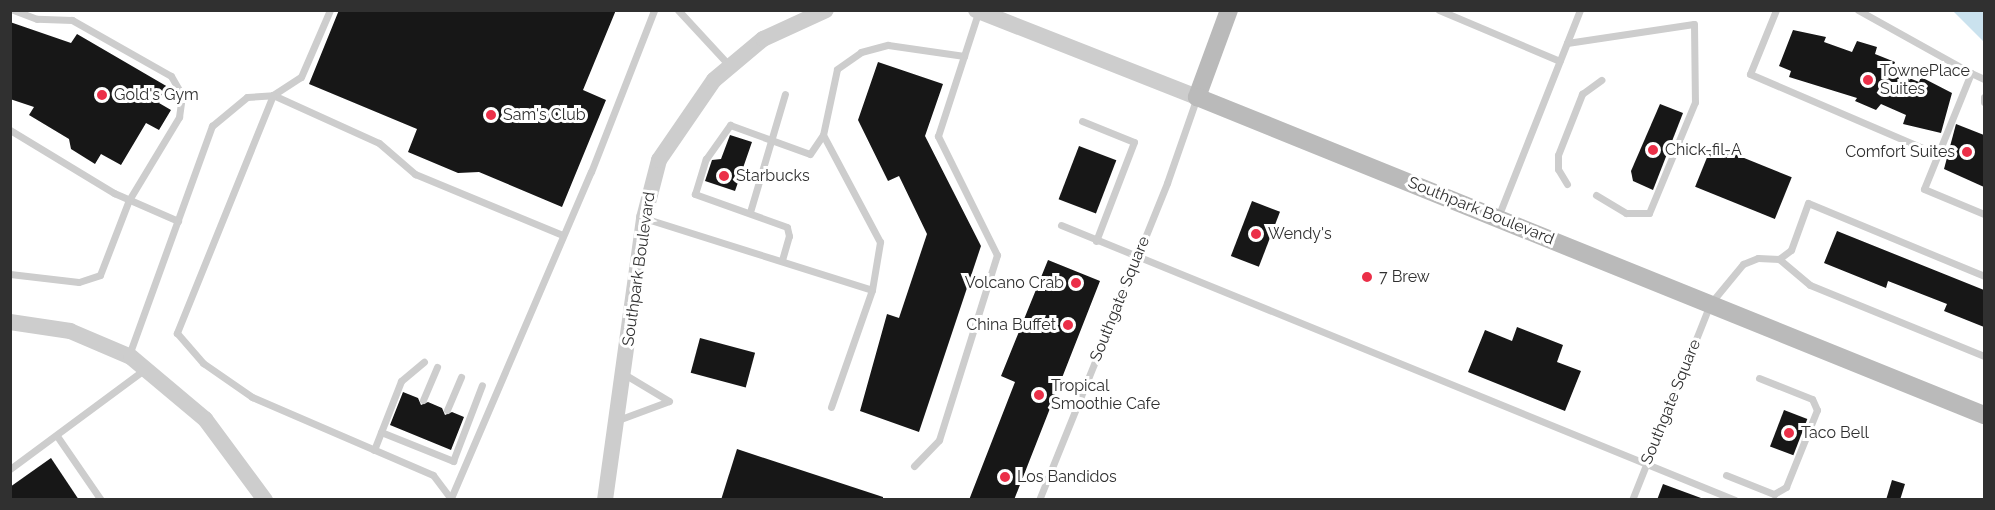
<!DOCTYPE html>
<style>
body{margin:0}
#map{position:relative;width:1995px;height:510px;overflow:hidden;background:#fff;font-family:Raleway,sans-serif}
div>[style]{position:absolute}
.water>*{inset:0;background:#cae2ee}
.building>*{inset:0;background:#171717;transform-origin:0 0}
.service>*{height:7px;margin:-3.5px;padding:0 3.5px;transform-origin:3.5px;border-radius:3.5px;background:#cdcdcd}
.tertiary>*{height:16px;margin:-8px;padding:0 8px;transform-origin:8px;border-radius:8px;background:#cdcdcd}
.secondary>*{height:18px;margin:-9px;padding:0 9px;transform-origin:9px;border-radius:9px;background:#bababa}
.dots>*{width:16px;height:16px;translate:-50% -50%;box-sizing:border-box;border:3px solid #fff;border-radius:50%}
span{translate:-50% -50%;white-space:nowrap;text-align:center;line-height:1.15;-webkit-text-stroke:6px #fff;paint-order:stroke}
.poi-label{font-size:16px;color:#303030}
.left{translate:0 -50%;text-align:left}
.right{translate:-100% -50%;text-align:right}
.street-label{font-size:16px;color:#303030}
.frame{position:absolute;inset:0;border:12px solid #303030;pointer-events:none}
</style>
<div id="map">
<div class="water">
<div style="clip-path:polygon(1953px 11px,1984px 11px,1984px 42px)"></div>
</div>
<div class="building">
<div style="clip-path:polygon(339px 10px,616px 10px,583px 90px,606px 100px,562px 207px,479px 172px,458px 173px,408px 152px,417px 129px,309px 84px)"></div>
<div style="clip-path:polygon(10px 22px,71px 43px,77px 34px,168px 87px,159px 103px,171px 110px,159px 130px,146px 123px,121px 165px,101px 154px,95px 164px,71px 149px,69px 139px,29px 115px,34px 107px,10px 99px)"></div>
<div style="clip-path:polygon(1793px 30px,1826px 37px,1824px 42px,1852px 52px,1857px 41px,1877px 47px,1875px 54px,1895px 62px,1892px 71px,1919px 82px,1921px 77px,1952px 93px,1941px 133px,1903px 124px,1906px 115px,1881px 104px,1876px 110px,1855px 101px,1857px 98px,1789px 77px,1791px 71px,1779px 66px)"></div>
<div style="clip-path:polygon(878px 62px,943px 84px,925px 136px,981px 246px,919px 432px,860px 411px,887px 314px,899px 318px,927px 234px,899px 176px,888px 181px,858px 120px)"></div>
<div style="clip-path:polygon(1660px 104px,1683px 113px,1653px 190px,1633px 181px,1631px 171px)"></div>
<div style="clip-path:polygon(1956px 124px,1984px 135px,1984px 187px,1944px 169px)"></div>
<div style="clip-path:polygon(730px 135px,752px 142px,735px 191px,705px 181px,712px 160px,721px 159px)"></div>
<div style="left:1712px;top:145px;width:86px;height:45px;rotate:22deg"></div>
<div style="left:1079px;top:146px;width:40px;height:57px;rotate:21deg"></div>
<div style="left:1252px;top:201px;width:30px;height:59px;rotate:21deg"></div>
<div style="clip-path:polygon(1837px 231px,1984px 290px,1984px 327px,1944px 311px,1947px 304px,1888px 281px,1886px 288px,1824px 263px)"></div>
<div style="clip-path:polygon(1048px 260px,1100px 281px,1014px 500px,969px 500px,1015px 382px,1001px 376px)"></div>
<div style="clip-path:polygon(1517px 327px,1563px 345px,1557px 362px,1581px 371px,1565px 411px,1468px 372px,1485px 330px,1512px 341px)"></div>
<div style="left:700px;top:338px;width:57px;height:36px;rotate:15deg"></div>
<div style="clip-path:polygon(403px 392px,418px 398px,421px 405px,428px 402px,442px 408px,445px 415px,452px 412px,464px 417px,451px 450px,390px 425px)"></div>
<div style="left:1784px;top:410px;width:25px;height:39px;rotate:21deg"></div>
<div style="clip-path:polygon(737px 449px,883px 497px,883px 500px,721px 500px)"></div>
<div style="clip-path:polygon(51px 458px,79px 500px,10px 500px,10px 487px)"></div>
<div style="clip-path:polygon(1892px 480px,1905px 484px,1900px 500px,1886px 500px)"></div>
<div style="clip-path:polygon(1663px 484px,1701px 498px,1701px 500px,1657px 500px)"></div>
</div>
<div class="service">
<div style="left:678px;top:10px;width:75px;rotate:47.2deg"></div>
<div style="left:1439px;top:10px;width:131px;rotate:22.9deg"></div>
<div style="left:1776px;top:10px;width:69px;rotate:112.1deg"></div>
<div style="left:1750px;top:74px;width:203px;rotate:23.2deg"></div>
<div style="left:1858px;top:10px;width:129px;rotate:29.1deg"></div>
<div style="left:1567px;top:43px;width:128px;rotate:-8.5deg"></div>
<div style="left:1694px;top:24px;width:78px;rotate:89.3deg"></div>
<div style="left:1695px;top:102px;width:120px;rotate:112.5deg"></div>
<div style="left:1649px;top:213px;width:23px;rotate:180deg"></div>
<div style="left:1626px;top:213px;width:35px;rotate:-149deg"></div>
<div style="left:1984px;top:79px;width:14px;rotate:-155deg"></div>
<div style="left:1971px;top:73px;width:125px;rotate:112.1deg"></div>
<div style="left:1924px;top:189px;width:65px;rotate:22.6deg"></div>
<div style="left:273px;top:95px;width:116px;rotate:24.4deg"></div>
<div style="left:379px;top:143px;width:48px;rotate:40.7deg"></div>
<div style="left:415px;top:174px;width:159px;rotate:22.5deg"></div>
<div style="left:273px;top:95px;width:33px;rotate:-33deg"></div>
<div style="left:301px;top:77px;width:73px;rotate:-66.6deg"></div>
<div style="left:1984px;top:97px;width:5px;rotate:90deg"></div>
<div style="left:1082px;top:121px;width:56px;rotate:22deg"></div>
<div style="left:1134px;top:142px;width:106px;rotate:111deg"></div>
<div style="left:10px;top:130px;width:122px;rotate:31.2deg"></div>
<div style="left:114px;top:193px;width:70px;rotate:23.6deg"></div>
<div style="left:1567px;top:184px;width:17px;rotate:-121deg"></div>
<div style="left:1558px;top:169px;width:14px;rotate:-90deg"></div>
<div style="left:1558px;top:155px;width:66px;rotate:-68.5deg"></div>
<div style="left:1582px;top:94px;width:24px;rotate:-36deg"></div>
<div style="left:750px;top:212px;width:123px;rotate:-73.5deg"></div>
<div style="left:1498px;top:217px;width:223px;rotate:-68.4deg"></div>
<div style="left:644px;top:218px;width:239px;rotate:17.5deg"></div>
<div style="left:1061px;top:225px;width:728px;rotate:22.2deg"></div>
<div style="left:1779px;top:259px;width:40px;rotate:40deg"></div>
<div style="left:1810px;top:285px;width:188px;rotate:22.2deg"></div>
<div style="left:782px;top:260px;width:25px;rotate:-74deg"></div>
<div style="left:789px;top:236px;width:9px;rotate:-103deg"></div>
<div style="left:787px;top:227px;width:98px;rotate:-160.3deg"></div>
<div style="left:695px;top:194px;width:37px;rotate:-73deg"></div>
<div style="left:706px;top:159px;width:42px;rotate:-54.8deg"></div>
<div style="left:730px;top:125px;width:85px;rotate:19.9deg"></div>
<div style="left:810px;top:154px;width:23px;rotate:-56deg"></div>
<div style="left:10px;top:274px;width:69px;rotate:6.6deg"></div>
<div style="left:79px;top:282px;width:22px;rotate:-18deg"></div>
<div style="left:100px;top:275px;width:80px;rotate:-68.9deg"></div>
<div style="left:129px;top:200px;width:97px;rotate:-58.9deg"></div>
<div style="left:179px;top:117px;width:22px;rotate:-82deg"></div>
<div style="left:182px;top:95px;width:22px;rotate:-120deg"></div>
<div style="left:171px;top:76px;width:114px;rotate:-150.5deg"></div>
<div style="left:72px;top:20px;width:35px;rotate:-178deg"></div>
<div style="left:37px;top:19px;width:26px;rotate:-159deg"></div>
<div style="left:129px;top:355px;width:244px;rotate:-70.1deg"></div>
<div style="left:212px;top:126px;width:45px;rotate:-39.6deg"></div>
<div style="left:247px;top:97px;width:26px;rotate:-4deg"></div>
<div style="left:273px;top:95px;width:257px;rotate:112deg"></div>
<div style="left:177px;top:333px;width:40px;rotate:49deg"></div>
<div style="left:203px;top:363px;width:60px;rotate:34.8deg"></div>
<div style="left:252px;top:397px;width:197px;rotate:23.3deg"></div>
<div style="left:433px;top:475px;width:31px;rotate:53deg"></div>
<div style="left:423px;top:400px;width:36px;rotate:-67deg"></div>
<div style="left:831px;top:407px;width:124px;rotate:-70.7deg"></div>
<div style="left:872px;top:290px;width:49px;rotate:-80.5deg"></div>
<div style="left:880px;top:242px;width:121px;rotate:-118deg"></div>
<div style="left:823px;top:135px;width:67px;rotate:-78deg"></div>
<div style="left:837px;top:69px;width:29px;rotate:-35deg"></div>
<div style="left:861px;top:52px;width:28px;rotate:-15deg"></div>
<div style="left:888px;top:45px;width:77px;rotate:8.2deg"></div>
<div style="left:447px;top:410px;width:36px;rotate:-67deg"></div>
<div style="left:618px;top:420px;width:54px;rotate:-20.4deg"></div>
<div style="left:669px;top:401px;width:52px;rotate:-149deg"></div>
<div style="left:381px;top:432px;width:78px;rotate:21.9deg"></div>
<div style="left:453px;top:461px;width:81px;rotate:-69.1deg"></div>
<div style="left:57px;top:436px;width:78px;rotate:55.5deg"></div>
<div style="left:374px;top:450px;width:74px;rotate:-68.6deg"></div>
<div style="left:401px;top:381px;width:30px;rotate:-40deg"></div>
<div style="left:914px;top:466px;width:36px;rotate:-46deg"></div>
<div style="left:939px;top:440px;width:194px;rotate:-72.6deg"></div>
<div style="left:997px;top:255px;width:133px;rotate:-116.4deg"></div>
<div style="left:938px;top:136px;width:129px;rotate:-72deg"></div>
<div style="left:10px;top:469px;width:167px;rotate:-36.5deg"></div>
<div style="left:1726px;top:475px;width:52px;rotate:21.6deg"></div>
<div style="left:1774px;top:494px;width:14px;rotate:-30deg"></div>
<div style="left:1786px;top:487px;width:83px;rotate:-68.1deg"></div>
<div style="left:1817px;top:410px;width:12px;rotate:-114deg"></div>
<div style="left:1812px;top:399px;width:57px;rotate:-158.4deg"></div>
<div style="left:451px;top:498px;width:355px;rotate:-66.8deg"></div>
<div style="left:591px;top:172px;width:174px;rotate:-68.7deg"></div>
<div style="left:1039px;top:500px;width:342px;rotate:-68deg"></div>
<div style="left:1167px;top:183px;width:91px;rotate:-70.8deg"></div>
<div style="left:1632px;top:500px;width:211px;rotate:-68.3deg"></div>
<div style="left:1710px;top:304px;width:52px;rotate:-50.5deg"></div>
<div style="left:1743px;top:264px;width:16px;rotate:-22deg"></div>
<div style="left:1758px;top:258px;width:21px;rotate:3deg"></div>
<div style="left:1779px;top:259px;width:15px;rotate:-37deg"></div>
<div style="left:1791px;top:250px;width:50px;rotate:-70.1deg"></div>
<div style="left:1808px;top:203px;width:191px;rotate:22.5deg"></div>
</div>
<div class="tertiary">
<div style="left:976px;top:10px;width:238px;rotate:21.5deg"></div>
<div style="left:10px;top:322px;width:61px;rotate:8.5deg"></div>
<div style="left:70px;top:331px;width:66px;rotate:23.1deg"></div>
<div style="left:131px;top:357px;width:97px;rotate:40deg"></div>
<div style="left:205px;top:419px;width:101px;rotate:53.5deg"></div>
<div style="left:605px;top:500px;width:285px;rotate:-82.1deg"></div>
<div style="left:644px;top:218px;width:60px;rotate:-75.5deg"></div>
<div style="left:659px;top:160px;width:97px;rotate:-55.5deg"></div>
<div style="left:714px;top:80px;width:64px;rotate:-39.9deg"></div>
<div style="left:763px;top:39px;width:69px;rotate:-24.7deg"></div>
</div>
<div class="secondary">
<div style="left:1229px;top:10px;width:93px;rotate:110.2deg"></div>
<div style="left:1197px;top:97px;width:849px;rotate:22deg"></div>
</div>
<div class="dots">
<div style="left:1868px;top:80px;background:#eb2f48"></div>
<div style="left:102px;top:95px;background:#eb2f48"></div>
<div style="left:491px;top:115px;background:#eb2f48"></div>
<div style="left:1653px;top:150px;background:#eb2f48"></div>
<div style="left:1967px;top:152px;background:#eb2f48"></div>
<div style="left:724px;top:176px;background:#eb2f48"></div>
<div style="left:1256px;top:234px;background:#eb2f48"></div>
<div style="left:1367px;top:277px;background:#eb2f48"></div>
<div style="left:1076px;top:283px;background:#eb2f48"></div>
<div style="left:1068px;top:325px;background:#eb2f48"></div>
<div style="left:1039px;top:395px;background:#eb2f48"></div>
<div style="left:1789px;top:433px;background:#eb2f48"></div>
<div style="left:1005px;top:477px;background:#eb2f48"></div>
</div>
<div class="poi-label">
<span class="left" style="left:1880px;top:80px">TownePlace<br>Suites</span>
<span class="left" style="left:114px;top:95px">Gold's Gym</span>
<span class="left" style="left:503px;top:115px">Sam's Club</span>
<span class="left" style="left:1665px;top:150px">Chick-fil-A</span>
<span class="right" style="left:1955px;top:152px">Comfort Suites</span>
<span class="left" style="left:736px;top:176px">Starbucks</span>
<span class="left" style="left:1268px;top:234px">Wendy's</span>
<span class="left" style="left:1379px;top:277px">7 Brew</span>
<span class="right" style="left:1064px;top:283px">Volcano Crab</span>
<span class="right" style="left:1056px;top:325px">China Buffet</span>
<span class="left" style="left:1051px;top:395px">Tropical<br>Smoothie Cafe</span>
<span class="left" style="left:1801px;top:433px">Taco Bell</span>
<span class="left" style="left:1017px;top:477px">Los Bandidos</span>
</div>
<div class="street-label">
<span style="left:1481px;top:211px;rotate:22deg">Southpark Boulevard</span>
<span style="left:639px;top:269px;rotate:-82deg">Southpark Boulevard</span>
<span style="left:1120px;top:299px;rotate:-68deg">Southgate Square</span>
<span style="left:1671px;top:402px;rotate:-68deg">Southgate Square</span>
</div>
<div class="frame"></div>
</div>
